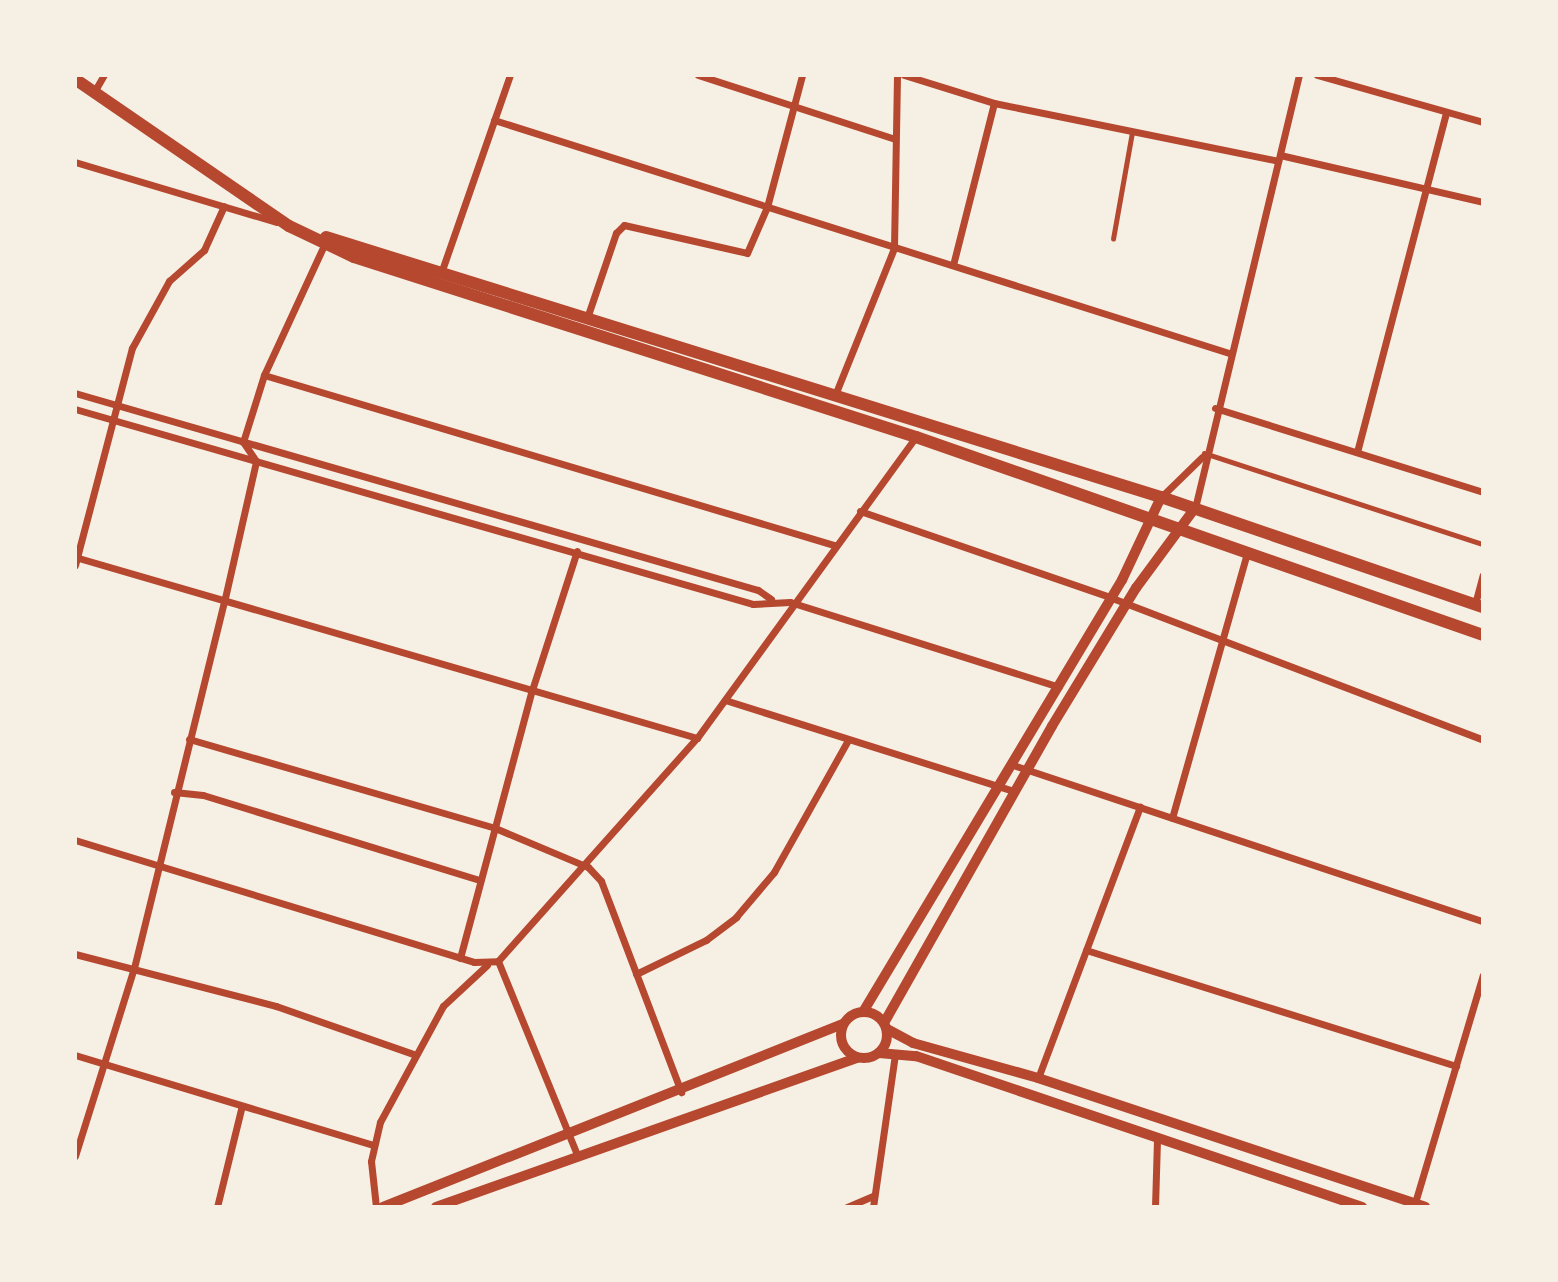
<!DOCTYPE html>
<style>
body{margin:0}
#map{position:relative;width:1558px;height:1282px;overflow:hidden;background:#f6efe4;font-family:"Nunito Sans",sans-serif}
div>[style]{position:absolute}
.service>*{height:4.5px;margin:-2.25px;padding:0 2.25px;transform-origin:2.25px;border-radius:2.25px;background:#b5482f}
.minor>*{height:7px;margin:-3.5px;padding:0 3.5px;transform-origin:3.5px;border-radius:3.5px;background:#b5482f}
.tertiary>*{height:10px;margin:-5px;padding:0 5px;transform-origin:5px;border-radius:5px;background:#b5482f}
.tertiary>.ring{margin:-5px;padding:0;box-sizing:content-box;background:none;border:10px solid #b5482f;border-radius:50%}
.secondary>*{height:12px;margin:-6px;padding:0 6px;transform-origin:6px;border-radius:6px;background:#b5482f}
span{translate:-50% -50%;white-space:nowrap;text-align:center;line-height:1.15;-webkit-text-stroke:5px #f6efe4;paint-order:stroke}
.frame{position:absolute;inset:0;border:77px solid #f6efe4;pointer-events:none}
</style>
<div id="map">
<div class="service">
<div style="left:1113px;top:239px;width:109px;rotate:-79.9deg"></div>
<div style="left:1204px;top:453px;width:293px;rotate:18.1deg"></div>
</div>
<div class="minor">
<div style="left:698px;top:75px;width:204px;rotate:18deg"></div>
<div style="left:904px;top:75px;width:94px;rotate:17.3deg"></div>
<div style="left:994px;top:103px;width:290px;rotate:11.5deg"></div>
<div style="left:1317px;top:75px;width:173px;rotate:15.8deg"></div>
<div style="left:94px;top:92px;width:20px;rotate:-60deg"></div>
<div style="left:494px;top:120px;width:771px;rotate:17.59deg"></div>
<div style="left:1280px;top:155px;width:208px;rotate:13deg"></div>
<div style="left:75px;top:162px;width:210px;rotate:16.6deg"></div>
<div style="left:953px;top:265px;width:167px;rotate:-75.8deg"></div>
<div style="left:441px;top:273px;width:210px;rotate:-70.8deg"></div>
<div style="left:587px;top:318px;width:90px;rotate:-71.2deg"></div>
<div style="left:616px;top:233px;width:11px;rotate:-45deg"></div>
<div style="left:624px;top:225px;width:126px;rotate:12.8deg"></div>
<div style="left:747px;top:253px;width:50px;rotate:-66.5deg"></div>
<div style="left:767px;top:207px;width:137px;rotate:-75.1deg"></div>
<div style="left:264px;top:375px;width:595px;rotate:16.61deg"></div>
<div style="left:75px;top:393px;width:711px;rotate:16.09deg"></div>
<div style="left:758px;top:590px;width:16px;rotate:35deg"></div>
<div style="left:835px;top:395px;width:158px;rotate:-68.1deg"></div>
<div style="left:894px;top:248px;width:173px;rotate:-89deg"></div>
<div style="left:1215px;top:408px;width:281px;rotate:17.4deg"></div>
<div style="left:75px;top:409px;width:705px;rotate:16.05deg"></div>
<div style="left:753px;top:604px;width:37px;rotate:-3deg"></div>
<div style="left:790px;top:602px;width:282px;rotate:17.5deg"></div>
<div style="left:1357px;top:452px;width:351px;rotate:-75.3deg"></div>
<div style="left:1161px;top:497px;width:57px;rotate:-44.3deg"></div>
<div style="left:1195px;top:508px;width:445px;rotate:-76.5deg"></div>
<div style="left:860px;top:511px;width:267px;rotate:19deg"></div>
<div style="left:1112px;top:598px;width:397px;rotate:20.9deg"></div>
<div style="left:75px;top:557px;width:648px;rotate:16.22deg"></div>
<div style="left:75px;top:565px;width:224px;rotate:-75.3deg"></div>
<div style="left:132px;top:348px;width:77px;rotate:-61.1deg"></div>
<div style="left:169px;top:281px;width:47px;rotate:-41.5deg"></div>
<div style="left:204px;top:250px;width:48px;rotate:-65.6deg"></div>
<div style="left:1475px;top:604px;width:30px;rotate:-75deg"></div>
<div style="left:725px;top:700px;width:303px;rotate:17.5deg"></div>
<div style="left:189px;top:739px;width:319px;rotate:16.2deg"></div>
<div style="left:495px;top:828px;width:101px;rotate:22.8deg"></div>
<div style="left:588px;top:867px;width:19px;rotate:47deg"></div>
<div style="left:601px;top:881px;width:226px;rotate:69.2deg"></div>
<div style="left:1013px;top:765px;width:495px;rotate:18.4deg"></div>
<div style="left:174px;top:792px;width:29px;rotate:6deg"></div>
<div style="left:203px;top:795px;width:290px;rotate:17.1deg"></div>
<div style="left:1172px;top:818px;width:275px;rotate:-74.2deg"></div>
<div style="left:75px;top:840px;width:417px;rotate:17deg"></div>
<div style="left:474px;top:962px;width:24px;rotate:-2deg"></div>
<div style="left:498px;top:961px;width:299px;rotate:-48.3deg"></div>
<div style="left:697px;top:738px;width:372px;rotate:-54deg"></div>
<div style="left:1086px;top:950px;width:388px;rotate:17.4deg"></div>
<div style="left:75px;top:954px;width:208px;rotate:14.5deg"></div>
<div style="left:276px;top:1006px;width:145px;rotate:19.3deg"></div>
<div style="left:460px;top:958px;width:278px;rotate:-75deg"></div>
<div style="left:532px;top:690px;width:146px;rotate:-72.1deg"></div>
<div style="left:498px;top:961px;width:209px;rotate:67.8deg"></div>
<div style="left:636px;top:974px;width:78px;rotate:-25.9deg"></div>
<div style="left:706px;top:940px;width:38px;rotate:-37deg"></div>
<div style="left:736px;top:917px;width:59px;rotate:-49.8deg"></div>
<div style="left:774px;top:872px;width:149px;rotate:-60.7deg"></div>
<div style="left:75px;top:1055px;width:312px;rotate:16.8deg"></div>
<div style="left:1038px;top:1078px;width:290px;rotate:-69.4deg"></div>
<div style="left:75px;top:1156px;width:197px;rotate:-72.6deg"></div>
<div style="left:134px;top:968px;width:381px;rotate:-76.2deg"></div>
<div style="left:225px;top:598px;width:140px;rotate:-77.2deg"></div>
<div style="left:256px;top:461px;width:23px;rotate:-124deg"></div>
<div style="left:243px;top:442px;width:70px;rotate:-72.6deg"></div>
<div style="left:264px;top:375px;width:145px;rotate:-65.2deg"></div>
<div style="left:1414px;top:1206px;width:241px;rotate:-73.4deg"></div>
<div style="left:217px;top:1207px;width:101px;rotate:-76.2deg"></div>
<div style="left:376px;top:1207px;width:46px;rotate:-96.2deg"></div>
<div style="left:371px;top:1161px;width:40px;rotate:-77deg"></div>
<div style="left:380px;top:1122px;width:132px;rotate:-61.5deg"></div>
<div style="left:443px;top:1006px;width:60px;rotate:-43deg"></div>
<div style="left:847px;top:1207px;width:28px;rotate:-23deg"></div>
<div style="left:873px;top:1207px;width:155px;rotate:-81.8deg"></div>
<div style="left:1155px;top:1207px;width:68px;rotate:-88.3deg"></div>
</div>
<div class="tertiary">
<div class="ring" style="left:841px;top:1012px;width:36px;height:36px"></div>
<div style="left:863px;top:1012px;width:504px;rotate:-59.06deg"></div>
<div style="left:1122px;top:580px;width:92px;rotate:-64.8deg"></div>
<div style="left:884px;top:1023px;width:341px;rotate:-60.5deg"></div>
<div style="left:1052px;top:726px;width:162px;rotate:-58.7deg"></div>
<div style="left:1136px;top:588px;width:99px;rotate:-53.6deg"></div>
<div style="left:887px;top:1029px;width:30px;rotate:28deg"></div>
<div style="left:913px;top:1043px;width:130px;rotate:15.6deg"></div>
<div style="left:1038px;top:1078px;width:408px;rotate:18.4deg"></div>
<div style="left:879px;top:1053px;width:37px;rotate:5deg"></div>
<div style="left:916px;top:1056px;width:471px;rotate:18.7deg"></div>
<div style="left:383px;top:1207px;width:495px;rotate:-21.7deg"></div>
<div style="left:436px;top:1207px;width:447px;rotate:-19.5deg"></div>
</div>
<div class="secondary">
<div style="left:75px;top:79px;width:260px;rotate:34.5deg"></div>
<div style="left:289px;top:226px;width:72px;rotate:25.5deg"></div>
<div style="left:354px;top:257px;width:590px;rotate:17.76deg"></div>
<div style="left:916px;top:437px;width:601px;rotate:19.25deg"></div>
<div style="left:326px;top:237px;width:875px;rotate:17.3deg"></div>
<div style="left:1161px;top:497px;width:340px;rotate:18.9deg"></div>
</div>
<div class="frame"></div>
</div>
